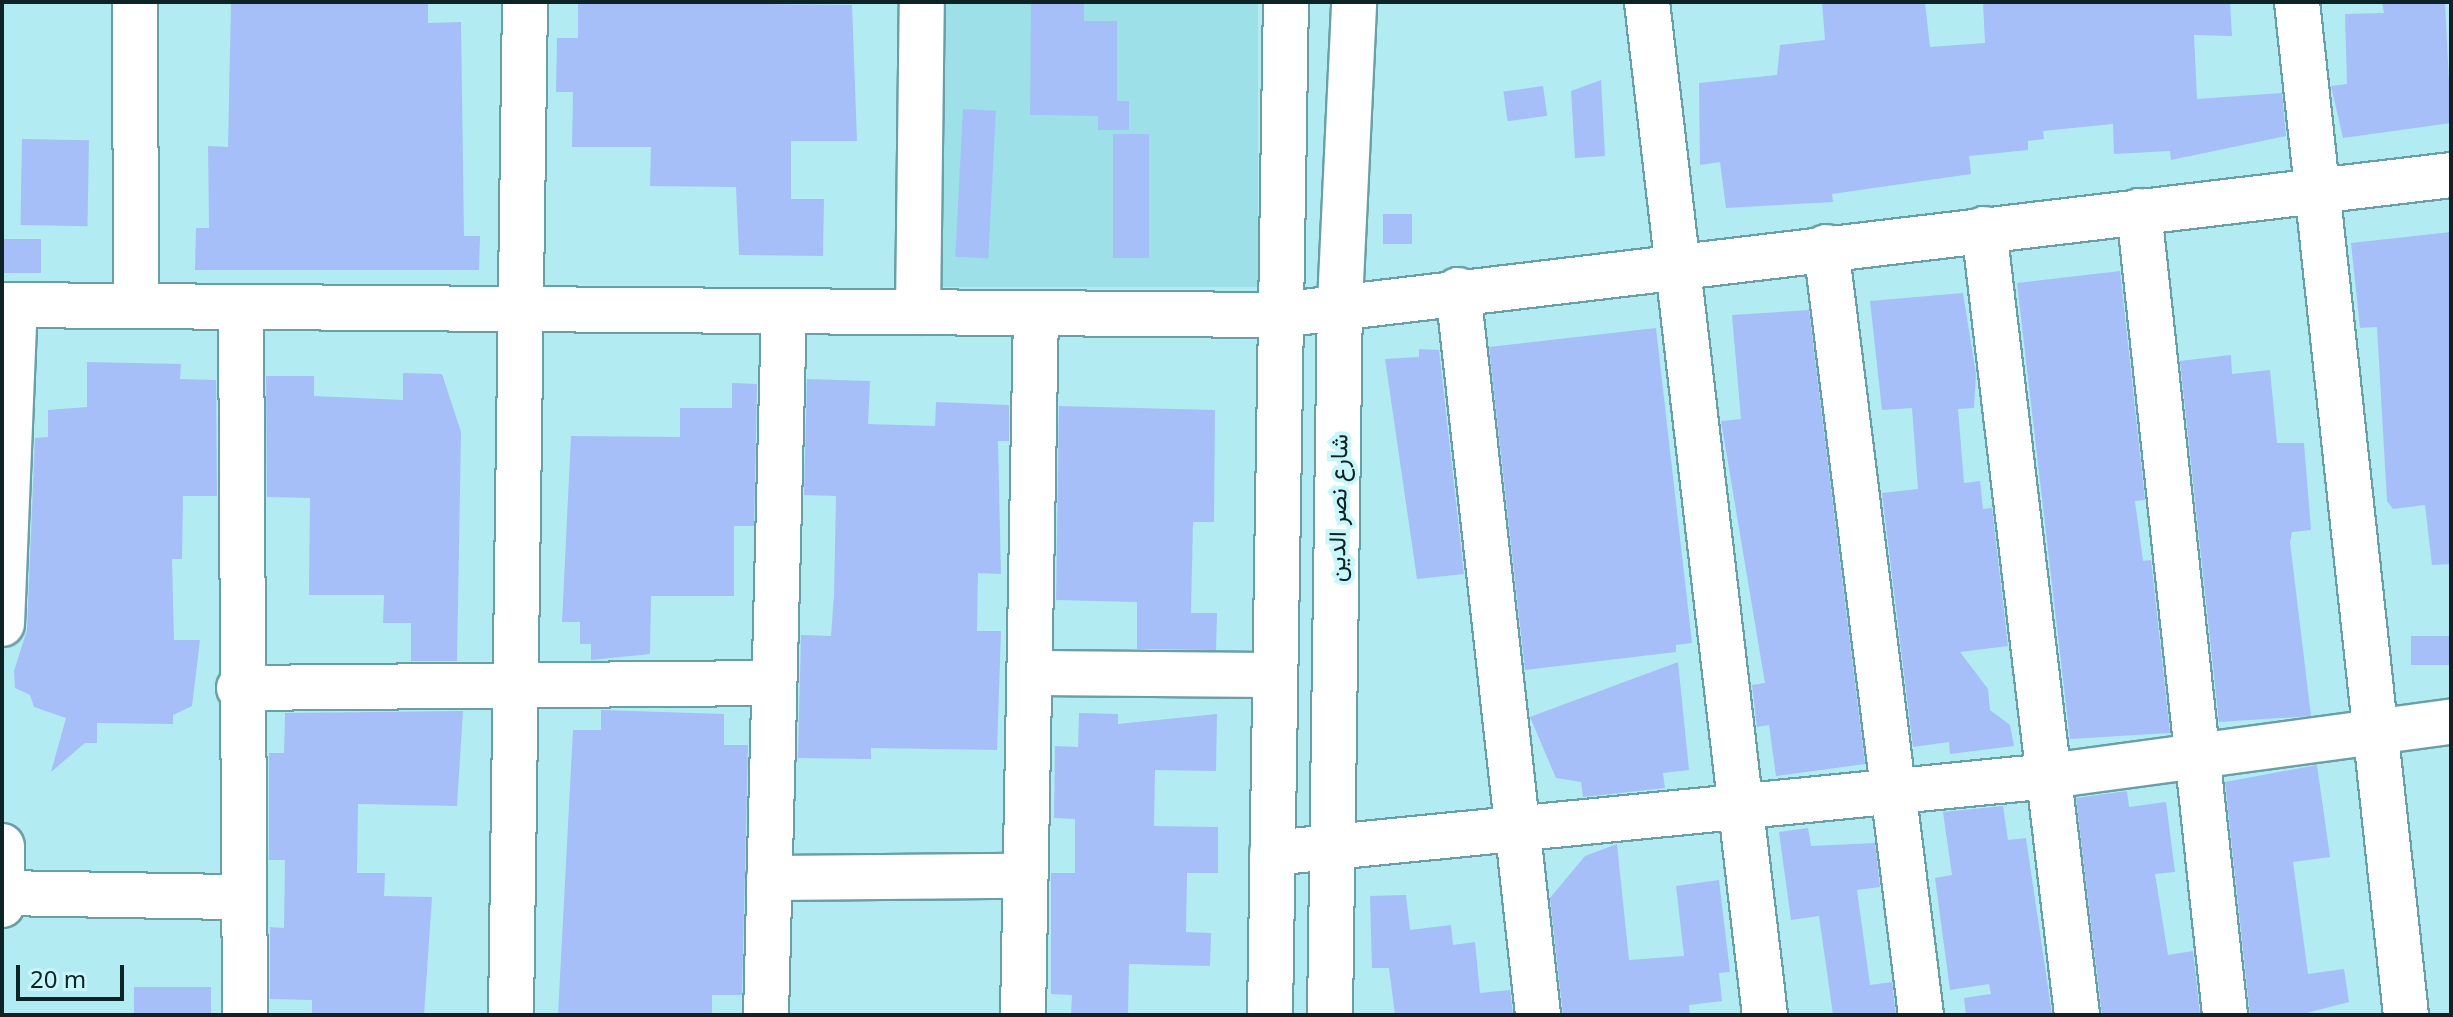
<!DOCTYPE html>
<meta charset="utf-8">
<style>
body{margin:0}
#map{position:relative;width:2453px;height:1017px;overflow:hidden;background:#b2ebf2;font-family:"Noto Sans",Vazirmatn,sans-serif}
div>[style]{position:absolute}
.built>*{inset:0;background:#9de0e8;transform-origin:0 0}
.building>*{inset:0;background:#a6bff8;transform-origin:0 0}
.roads{filter:drop-shadow(2px 0 #699fa6) drop-shadow(-2px 0 #699fa6) drop-shadow(0 2px #699fa6) drop-shadow(0 -2px #699fa6)}
.minor>*{height:44px;margin:-22px;padding:0 22px;transform-origin:22px;border-radius:22px;background:#fff}
span{translate:-50% -50%;white-space:nowrap;text-align:center;line-height:1.15;-webkit-text-stroke:8px #c9f6fb;paint-order:stroke}
.street-label{font-size:24px;color:#0d2426}
.frame{position:absolute;inset:0;border:4px solid #0d2426;pointer-events:none}
.scale{position:absolute;left:16px;top:965px;width:108px;height:36px;box-sizing:border-box;border:4px solid #0d2426;border-top:0;padding-left:10px;font-size:24px;line-height:28px;white-space:nowrap;color:#0d2426;-webkit-text-stroke:6px #c9f6fb;paint-order:stroke}
</style>
<div id="map">
<div class="built">
<div style="left:936px;top:2px;width:322px;height:285px"></div>
</div>
<div class="building">
<div style="clip-path:polygon(231px 2px,428px 2px,428px 23px,461px 22px,464px 236px,480px 236px,479px 270px,195px 270px,196px 228px,209px 228px,208px 146px,228px 147px)"></div>
<div style="clip-path:polygon(578px 2px,852px 5px,857px 141px,791px 141px,791px 199px,824px 199px,823px 256px,739px 255px,736px 187px,650px 186px,651px 147px,572px 147px,573px 92px,556px 92px,557px 38px,578px 38px)"></div>
<div style="clip-path:polygon(1031px 2px,1084px 2px,1084px 21px,1117px 21px,1117px 101px,1129px 101px,1129px 130px,1098px 130px,1098px 116px,1030px 115px)"></div>
<div style="clip-path:polygon(1822px 2px,1925px 2px,1930px 47px,1985px 43px,1983px 2px,2230px 2px,2232px 36px,2194px 35px,2197px 99px,2282px 93px,2286px 136px,2171px 160px,2170px 151px,2114px 154px,2113px 124px,2043px 131px,2044px 139px,2028px 141px,2028px 150px,1969px 156px,1971px 174px,1832px 194px,1833px 202px,1726px 208px,1720px 162px,1700px 165px,1699px 83px,1777px 75px,1780px 45px,1825px 40px)"></div>
<div style="clip-path:polygon(2382px 2px,2445px 2px,2451px 123px,2343px 138px,2331px 86px,2347px 84px,2345px 14px,2384px 13px)"></div>
<div style="clip-path:polygon(1601px 80px,1605px 156px,1575px 158px,1571px 91px)"></div>
<div style="left:1543px;top:86px;width:30px;height:40px;rotate:82deg"></div>
<div style="left:963px;top:109px;width:33px;height:148px;rotate:3deg"></div>
<div style="left:1113px;top:134px;width:36px;height:124px"></div>
<div style="left:22px;top:139px;width:67px;height:86px;rotate:1deg"></div>
<div style="left:1383px;top:214px;width:29px;height:30px"></div>
<div style="clip-path:polygon(2451px 232px,2451px 564px,2432px 565px,2425px 505px,2393px 509px,2387px 501px,2377px 327px,2360px 328px,2351px 243px)"></div>
<div style="left:2px;top:239px;width:39px;height:34px"></div>
<div style="clip-path:polygon(2120px 271px,2145px 500px,2135px 501px,2143px 561px,2151px 560px,2170px 733px,2070px 739px,2017px 283px)"></div>
<div style="clip-path:polygon(1963px 293px,1976px 374px,1974px 408px,1958px 409px,1964px 483px,1980px 481px,1983px 509px,1992px 508px,2008px 646px,1960px 652px,1988px 689px,1990px 710px,2010px 725px,2014px 746px,1950px 754px,1949px 742px,1913px 747px,1882px 493px,1918px 489px,1912px 408px,1882px 410px,1870px 301px)"></div>
<div style="clip-path:polygon(1809px 310px,1865px 764px,1776px 776px,1769px 725px,1757px 727px,1752px 685px,1765px 683px,1721px 421px,1741px 419px,1732px 315px)"></div>
<div style="clip-path:polygon(1656px 328px,1692px 643px,1676px 645px,1676px 652px,1525px 670px,1489px 347px)"></div>
<div style="clip-path:polygon(1419px 349px,1439px 350px,1464px 574px,1417px 579px,1385px 359px,1419px 357px)"></div>
<div style="clip-path:polygon(2231px 355px,2232px 374px,2270px 370px,2277px 443px,2304px 443px,2311px 530px,2292px 532px,2290px 542px,2311px 716px,2219px 722px,2180px 361px)"></div>
<div style="clip-path:polygon(87px 362px,181px 364px,180px 379px,216px 380px,217px 496px,183px 496px,182px 559px,172px 559px,174px 640px,200px 640px,192px 706px,173px 715px,173px 724px,97px 723px,97px 743px,85px 743px,51px 772px,66px 718px,34px 707px,30px 695px,15px 688px,14px 671px,27px 630px,35px 438px,48px 437px,48px 410px,87px 407px)"></div>
<div style="clip-path:polygon(403px 373px,442px 374px,461px 432px,457px 661px,411px 661px,411px 623px,383px 623px,384px 595px,309px 595px,310px 498px,267px 497px,266px 376px,314px 376px,314px 396px,403px 400px)"></div>
<div style="clip-path:polygon(807px 379px,870px 381px,868px 424px,935px 426px,936px 402px,1009px 405px,1009px 441px,998px 441px,1001px 574px,978px 573px,977px 631px,1001px 631px,997px 750px,871px 748px,871px 759px,798px 758px,801px 635px,831px 636px,834px 595px,836px 496px,804px 495px)"></div>
<div style="clip-path:polygon(732px 383px,757px 384px,754px 526px,734px 526px,734px 596px,651px 596px,650px 654px,591px 660px,591px 644px,580px 644px,580px 622px,562px 622px,571px 436px,680px 437px,680px 408px,732px 408px)"></div>
<div style="clip-path:polygon(1059px 406px,1215px 410px,1214px 522px,1193px 522px,1191px 613px,1217px 613px,1216px 650px,1137px 649px,1137px 602px,1056px 600px)"></div>
<div style="left:2451px;top:636px;width:29px;height:40px;rotate:90deg"></div>
<div style="clip-path:polygon(1678px 662px,1689px 770px,1663px 773px,1665px 788px,1583px 797px,1581px 782px,1556px 778px,1530px 717px)"></div>
<div style="clip-path:polygon(601px 710px,724px 714px,724px 745px,748px 745px,742px 995px,712px 995px,712px 1015px,558px 1015px,573px 730px,601px 730px)"></div>
<div style="clip-path:polygon(463px 711px,457px 806px,358px 804px,357px 873px,385px 873px,384px 896px,432px 897px,424px 1015px,312px 1015px,312px 1000px,270px 999px,270px 927px,284px 928px,285px 860px,269px 860px,269px 753px,284px 753px,285px 713px)"></div>
<div style="clip-path:polygon(1079px 713px,1118px 714px,1118px 724px,1217px 714px,1216px 771px,1155px 770px,1154px 826px,1218px 827px,1218px 873px,1187px 873px,1186px 932px,1211px 933px,1210px 966px,1129px 964px,1128px 1015px,1071px 1015px,1072px 995px,1051px 994px,1051px 873px,1075px 873px,1075px 819px,1054px 818px,1055px 746px,1078px 747px)"></div>
<div style="clip-path:polygon(2317px 765px,2330px 857px,2293px 862px,2308px 974px,2344px 969px,2349px 1002px,2299px 1015px,2250px 1015px,2225px 782px)"></div>
<div style="clip-path:polygon(2127px 791px,2129px 807px,2166px 802px,2175px 872px,2155px 874px,2168px 955px,2193px 951px,2200px 1015px,2102px 1015px,2076px 798px)"></div>
<div style="clip-path:polygon(2003px 806px,2008px 840px,2026px 838px,2052px 1015px,1966px 1015px,1964px 998px,1991px 994px,1989px 984px,1950px 990px,1935px 878px,1952px 875px,1943px 812px)"></div>
<div style="clip-path:polygon(1808px 828px,1811px 846px,1875px 843px,1880px 887px,1857px 890px,1870px 985px,1892px 982px,1896px 1015px,1833px 1015px,1819px 916px,1791px 920px,1779px 832px)"></div>
<div style="clip-path:polygon(1617px 844px,1629px 960px,1684px 956px,1676px 886px,1719px 880px,1730px 972px,1719px 973px,1722px 1001px,1689px 1005px,1690px 1015px,1563px 1015px,1550px 898px,1585px 856px)"></div>
<div style="clip-path:polygon(1406px 895px,1410px 930px,1451px 925px,1453px 945px,1475px 942px,1480px 993px,1510px 990px,1513px 1015px,1395px 1015px,1389px 968px,1372px 968px,1370px 896px)"></div>
<div style="left:134px;top:987px;width:77px;height:28px"></div>
</div>
<div class="roads">
<div class="minor">
<div style="left:135px;top:2px;width:304px;rotate:89.8deg"></div>
<div style="left:1647px;top:2px;width:1020px;rotate:83.36deg"></div>
<div style="left:2297px;top:2px;width:1019px;rotate:83.86deg"></div>
<div style="left:2139px;top:211px;width:809px;rotate:83.89deg"></div>
<div style="left:1984px;top:229px;width:791px;rotate:83.25deg"></div>
<div style="left:1826px;top:247px;width:774px;rotate:82.95deg"></div>
<div style="left:1458px;top:290px;width:729px;rotate:83.7deg"></div>
<div style="left:2px;top:305px;width:1277px;rotate:0.45deg"></div>
<div style="left:1279px;top:315px;width:1180px;rotate:-6.81deg"></div>
<div style="left:241px;top:307px;width:708px;rotate:89.68deg"></div>
<div style="left:918px;top:312px;width:310px;rotate:-89.3deg"></div>
<div style="left:2px;top:624px;width:319px;rotate:-87.7deg"></div>
<div style="left:1030px;top:673px;width:244px;rotate:0.5deg"></div>
<div style="left:239px;top:688px;width:535px;rotate:-0.54deg"></div>
<div style="left:2px;top:846px;width:59px;rotate:90deg"></div>
<div style="left:1272px;top:853px;width:781px;rotate:-5.66deg"></div>
<div style="left:2049px;top:776px;width:406px;rotate:-7.7deg"></div>
<div style="left:769px;top:878px;width:254px;rotate:-0.5deg"></div>
<div style="left:2px;top:893px;width:241px;rotate:1deg"></div>
<div style="left:511px;top:1015px;width:1013px;rotate:-89.21deg"></div>
<div style="left:766px;top:1015px;width:704px;rotate:-88.54deg"></div>
<div style="left:1023px;top:1015px;width:702px;rotate:-88.94deg"></div>
<div style="left:1270px;top:1015px;width:1013px;rotate:-89.1deg"></div>
<div style="left:1330px;top:1015px;width:712px;rotate:-89.2deg"></div>
<div style="left:1340px;top:303px;width:301px;rotate:-87.3deg"></div>
</div>
</div>
<div class="street-label">
<span style="left:1337px;top:508px;rotate:-89deg">شارع نصر الدين</span>
</div>
<div class="frame"></div>
<div class="scale">20 m</div>
</div>
